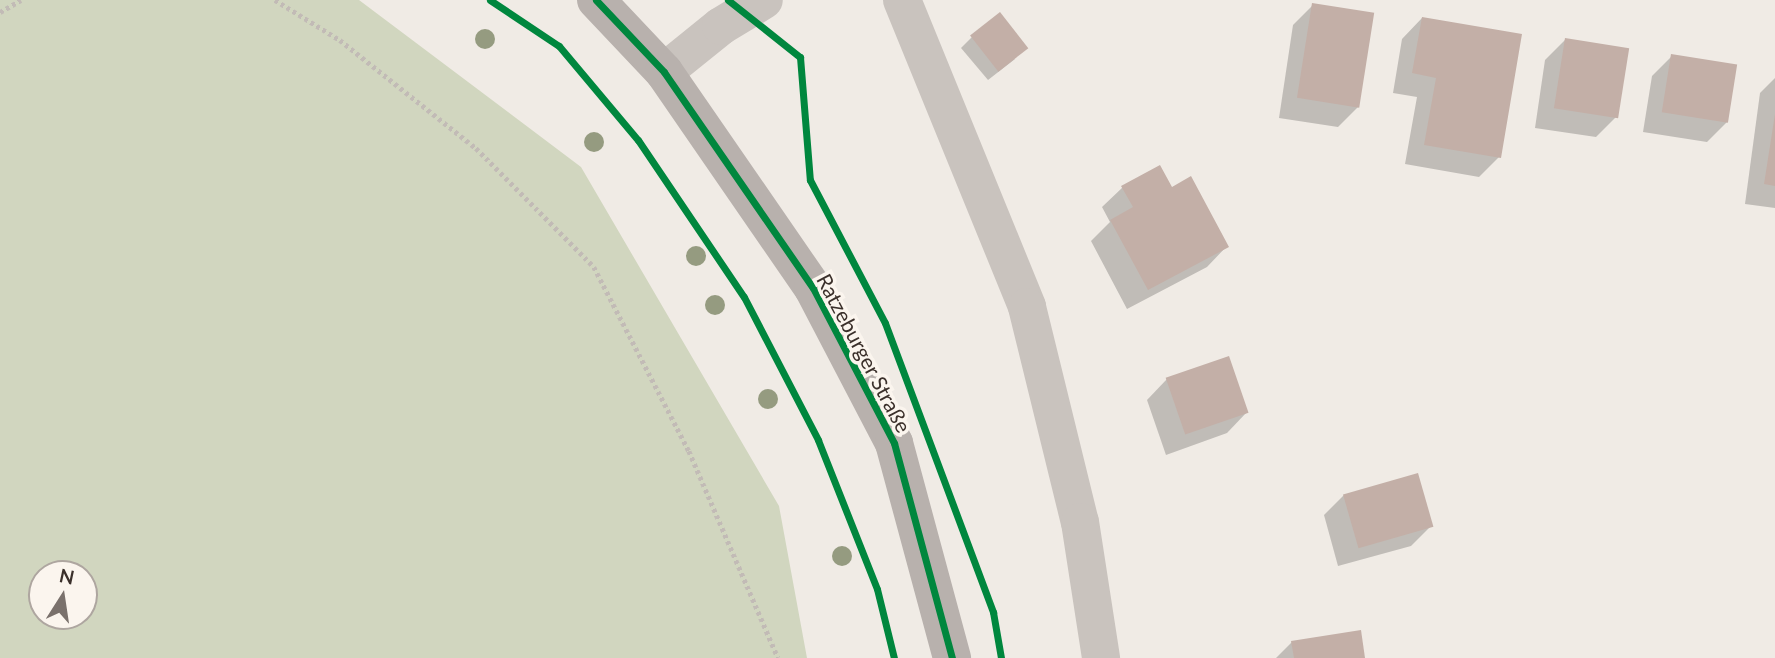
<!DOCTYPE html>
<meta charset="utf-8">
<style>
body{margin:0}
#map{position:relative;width:1775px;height:658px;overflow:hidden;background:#f0ebe5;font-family:Lato,sans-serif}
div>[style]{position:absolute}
.green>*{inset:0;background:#d1d6bf}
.shadow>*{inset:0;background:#0003}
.building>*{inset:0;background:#c3afa7;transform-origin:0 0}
.path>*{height:4.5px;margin-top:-2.25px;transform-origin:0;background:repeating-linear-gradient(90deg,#c2bbb6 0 3.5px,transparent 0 7px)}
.street>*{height:38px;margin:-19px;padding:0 19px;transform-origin:19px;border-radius:19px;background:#c9c3be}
.primary>*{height:38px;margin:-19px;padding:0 19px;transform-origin:19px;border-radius:19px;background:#b8b1ad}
.cycleway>*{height:7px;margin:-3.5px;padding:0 3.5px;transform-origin:3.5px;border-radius:3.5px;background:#00873e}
.trees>*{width:20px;height:20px;margin:-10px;border-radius:50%;background:#959b80}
span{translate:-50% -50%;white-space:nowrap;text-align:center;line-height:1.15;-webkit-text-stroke:7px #fbf5ee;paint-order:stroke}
.street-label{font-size:21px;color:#3b302b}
.north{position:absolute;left:28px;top:560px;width:70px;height:70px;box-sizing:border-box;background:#fbf5ee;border:2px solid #aea6a0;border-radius:50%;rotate:12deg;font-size:19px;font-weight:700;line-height:28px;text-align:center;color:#3b302b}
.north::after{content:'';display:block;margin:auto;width:24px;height:32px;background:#7a716c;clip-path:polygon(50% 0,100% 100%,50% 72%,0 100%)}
</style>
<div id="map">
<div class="green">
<div style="clip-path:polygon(evenodd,0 0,359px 0,581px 167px,779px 506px,807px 658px,0 658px,0 0,84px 574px,84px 616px,42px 616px,42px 574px,84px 574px)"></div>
</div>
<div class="shadow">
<div style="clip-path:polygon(1313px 5px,1358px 107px,1338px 127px,1279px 118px,1293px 25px)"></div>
<div style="clip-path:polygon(1422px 18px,1499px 157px,1479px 177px,1405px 164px,1417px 97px,1393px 93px,1402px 39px)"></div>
<div style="clip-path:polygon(972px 37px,1015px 59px,988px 80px,961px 48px)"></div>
<div style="clip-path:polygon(1565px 40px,1616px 117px,1596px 137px,1535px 128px,1545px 60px)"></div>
<div style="clip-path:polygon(1672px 56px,1727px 122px,1707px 142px,1643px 132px,1652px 76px)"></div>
<div style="clip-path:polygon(1775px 78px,1775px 208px,1745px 204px,1760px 93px)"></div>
<div style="clip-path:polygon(1123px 187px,1171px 189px,1227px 246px,1207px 267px,1127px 309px,1091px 241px,1110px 222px,1102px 207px)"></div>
<div style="clip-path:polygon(1167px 379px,1247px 412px,1227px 433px,1166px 455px,1147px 400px)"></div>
<div style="clip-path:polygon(1344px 495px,1431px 526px,1411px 546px,1338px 566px,1324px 515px)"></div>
<div style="clip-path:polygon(1292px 642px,1364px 658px,1276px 658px)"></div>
</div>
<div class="building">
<div style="left:1312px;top:3px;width:63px;height:96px;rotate:9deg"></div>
<div style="left:1000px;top:12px;width:46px;height:38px;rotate:52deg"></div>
<div style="clip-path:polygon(1422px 17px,1522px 34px,1501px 158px,1424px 145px,1436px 78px,1412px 73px)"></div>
<div style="left:1565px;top:38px;width:65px;height:71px;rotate:9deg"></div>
<div style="left:1671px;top:54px;width:67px;height:59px;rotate:9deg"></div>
<div style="clip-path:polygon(1775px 114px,1775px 186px,1764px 184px)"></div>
<div style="clip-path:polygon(1160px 165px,1172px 187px,1191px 176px,1229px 247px,1148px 290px,1110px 220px,1133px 207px,1121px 186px)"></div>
<div style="left:1229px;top:356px;width:60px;height:67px;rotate:71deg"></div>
<div style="left:1418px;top:473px;width:56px;height:78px;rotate:74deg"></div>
<div style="clip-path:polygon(1361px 630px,1365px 658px,1294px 658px,1291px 641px)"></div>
</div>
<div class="path">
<div style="left:275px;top:0;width:76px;rotate:31.6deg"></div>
<div style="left:340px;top:40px;width:174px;rotate:38.5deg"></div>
<div style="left:476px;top:148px;width:168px;rotate:45.2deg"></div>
<div style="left:594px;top:267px;width:207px;rotate:62.7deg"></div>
<div style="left:689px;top:451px;width:225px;rotate:66.7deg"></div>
<div style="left:0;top:12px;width:24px;rotate:-30deg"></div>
</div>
<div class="street">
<div style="left:902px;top:0;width:331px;rotate:67.8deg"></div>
<div style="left:1027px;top:307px;width:221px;rotate:76.2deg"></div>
<div style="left:1080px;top:522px;width:138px;rotate:81.2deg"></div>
<div style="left:664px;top:72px;width:73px;rotate:-38.9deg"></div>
<div style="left:721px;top:26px;width:50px;rotate:-31.2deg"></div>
</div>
<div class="primary">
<div style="left:596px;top:0;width:99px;rotate:46.6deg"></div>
<div style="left:664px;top:72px;width:262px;rotate:55.4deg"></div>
<div style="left:813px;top:288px;width:175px;rotate:62.4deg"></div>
<div style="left:894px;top:443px;width:223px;rotate:74.9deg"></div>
</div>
<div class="cycleway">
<div style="left:490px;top:0;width:83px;rotate:33.7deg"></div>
<div style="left:559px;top:46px;width:123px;rotate:50deg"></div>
<div style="left:638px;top:140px;width:189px;rotate:56deg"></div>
<div style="left:744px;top:297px;width:161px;rotate:62.6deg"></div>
<div style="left:818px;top:440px;width:160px;rotate:68.4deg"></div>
<div style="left:877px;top:589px;width:71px;rotate:76.2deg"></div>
<div style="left:596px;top:0;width:99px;rotate:46.6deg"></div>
<div style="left:664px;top:72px;width:262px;rotate:55.4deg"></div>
<div style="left:813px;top:288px;width:175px;rotate:62.4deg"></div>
<div style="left:894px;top:443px;width:223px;rotate:74.9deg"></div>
<div style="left:728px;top:0;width:92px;rotate:38.4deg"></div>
<div style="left:800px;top:57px;width:123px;rotate:85.4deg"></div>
<div style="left:810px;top:180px;width:161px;rotate:62.3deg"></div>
<div style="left:885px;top:323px;width:309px;rotate:69.5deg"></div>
<div style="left:993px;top:612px;width:47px;rotate:80.1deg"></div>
</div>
<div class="trees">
<div style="left:485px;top:39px"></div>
<div style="left:594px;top:142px"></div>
<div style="left:696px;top:256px"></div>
<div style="left:715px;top:305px"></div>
<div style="left:768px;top:399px"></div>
<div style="left:842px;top:556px"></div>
</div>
<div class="street-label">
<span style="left:864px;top:353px;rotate:62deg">Ratzeburger Straße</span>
</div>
<div class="north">N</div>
</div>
